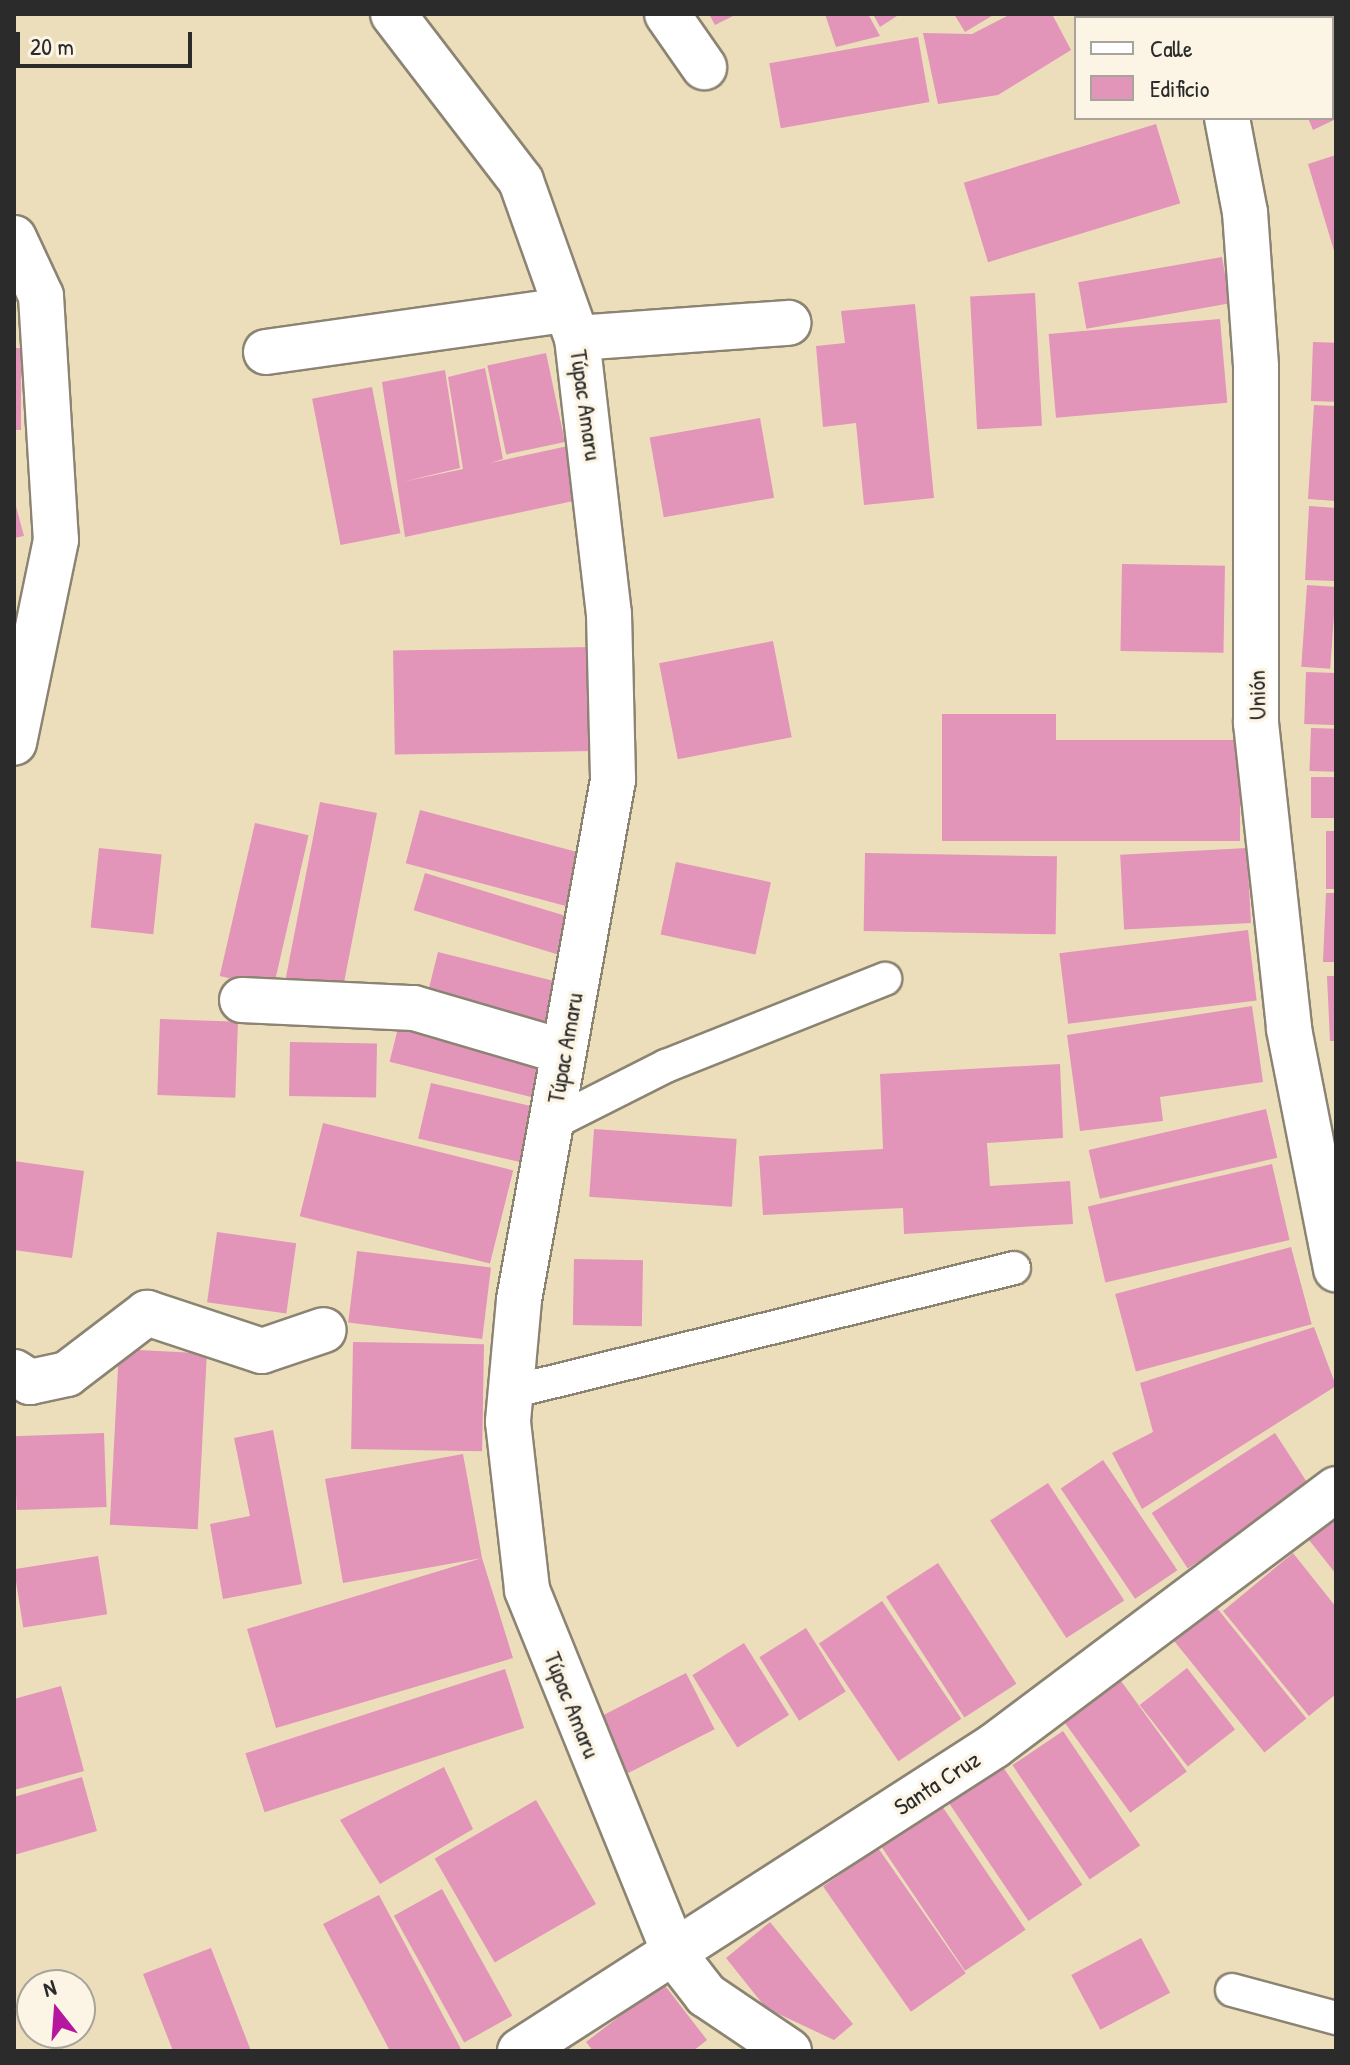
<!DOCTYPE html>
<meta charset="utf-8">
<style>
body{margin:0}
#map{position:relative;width:1350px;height:2065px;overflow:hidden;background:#ecdebb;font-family:"Patrick Hand",sans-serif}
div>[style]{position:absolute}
.building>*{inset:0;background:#e294b9;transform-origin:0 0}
.roads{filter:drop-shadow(2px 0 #8c8473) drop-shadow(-2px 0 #8c8473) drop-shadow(0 2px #8c8473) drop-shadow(0 -2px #8c8473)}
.service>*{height:32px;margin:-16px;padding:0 16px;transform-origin:16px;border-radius:16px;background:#fff}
.minor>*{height:44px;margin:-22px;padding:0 22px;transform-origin:22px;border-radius:22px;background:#fff}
span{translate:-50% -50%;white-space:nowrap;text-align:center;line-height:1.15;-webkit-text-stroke:7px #fcf5e5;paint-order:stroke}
.street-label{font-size:24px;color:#2b2b2b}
.frame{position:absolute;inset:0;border:16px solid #2b2b2b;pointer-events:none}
.legend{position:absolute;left:1074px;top:16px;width:260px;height:104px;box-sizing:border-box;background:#fcf5e5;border:2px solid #a8a49b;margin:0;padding:10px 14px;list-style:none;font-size:24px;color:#2b2b2b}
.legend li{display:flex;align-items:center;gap:16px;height:40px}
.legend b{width:40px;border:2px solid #a8a49b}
.north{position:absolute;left:16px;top:1969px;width:80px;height:80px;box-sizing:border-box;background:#fcf5e5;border:2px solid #a8a49b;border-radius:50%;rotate:343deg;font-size:22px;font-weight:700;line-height:32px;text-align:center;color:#2b2b2b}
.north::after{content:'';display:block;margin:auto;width:28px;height:36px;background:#b5179e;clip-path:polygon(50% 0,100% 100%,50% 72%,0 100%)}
.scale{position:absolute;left:16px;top:32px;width:176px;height:36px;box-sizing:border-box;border:4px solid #2b2b2b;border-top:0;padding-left:10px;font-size:24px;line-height:28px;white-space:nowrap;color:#2b2b2b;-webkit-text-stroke:6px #fcf5e5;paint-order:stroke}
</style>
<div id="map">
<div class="building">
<div style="clip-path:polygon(709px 14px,737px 14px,715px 25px)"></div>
<div style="clip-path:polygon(825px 14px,868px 14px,880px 36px,836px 47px)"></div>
<div style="clip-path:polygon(873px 14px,900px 14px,880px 27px)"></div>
<div style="clip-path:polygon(954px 14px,995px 14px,965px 32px)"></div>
<div style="clip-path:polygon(1011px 14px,1052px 14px,1071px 50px,998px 95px,938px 104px,923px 33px,972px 34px)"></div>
<div style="clip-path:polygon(1231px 14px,1336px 14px,1336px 54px,1332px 18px,1223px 18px)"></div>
<div style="left:918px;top:37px;width:66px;height:151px;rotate:80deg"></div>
<div style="clip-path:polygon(1336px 64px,1336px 119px,1313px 130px,1308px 118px,1332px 118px)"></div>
<div style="left:1156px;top:124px;width:83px;height:201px;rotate:73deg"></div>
<div style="clip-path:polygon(1336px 155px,1336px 254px,1335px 254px,1308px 164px)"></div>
<div style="left:1222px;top:257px;width:47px;height:146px;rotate:80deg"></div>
<div style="left:1035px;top:293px;width:133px;height:65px;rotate:87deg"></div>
<div style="clip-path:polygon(915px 304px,934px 498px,864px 505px,856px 423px,823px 427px,816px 346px,845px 343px,841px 311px)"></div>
<div style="left:1220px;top:319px;width:84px;height:172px;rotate:85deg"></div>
<div style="left:1313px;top:342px;width:23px;height:59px;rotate:2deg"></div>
<div style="left:14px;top:348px;width:7px;height:82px"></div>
<div style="left:546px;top:353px;width:91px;height:60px;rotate:78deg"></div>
<div style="clip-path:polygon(485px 368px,503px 459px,490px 463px,568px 446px,578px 500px,405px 537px,382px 382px,445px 370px,460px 468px,402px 482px,463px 469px,448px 377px)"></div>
<div style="left:372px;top:387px;width:149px;height:61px;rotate:79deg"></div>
<div style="clip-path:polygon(1314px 405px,1336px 406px,1336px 501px,1308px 499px)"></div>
<div style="left:760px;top:418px;width:81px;height:112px;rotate:80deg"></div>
<div style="clip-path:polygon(14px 499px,24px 536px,14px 538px)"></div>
<div style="clip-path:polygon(1309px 506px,1336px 508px,1336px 581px,1305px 580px)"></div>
<div style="left:1122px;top:564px;width:103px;height:87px;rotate:1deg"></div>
<div style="left:1307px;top:585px;width:29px;height:82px;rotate:4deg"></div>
<div style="left:773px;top:641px;width:98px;height:116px;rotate:79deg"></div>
<div style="left:592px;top:647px;width:104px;height:199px;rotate:89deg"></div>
<div style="left:1306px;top:672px;width:30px;height:52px;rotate:2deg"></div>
<div style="clip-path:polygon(942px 714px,1056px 714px,1056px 740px,1240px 740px,1240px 841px,942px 841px)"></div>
<div style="left:1311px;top:728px;width:25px;height:43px;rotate:2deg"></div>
<div style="left:1336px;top:777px;width:41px;height:25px;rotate:90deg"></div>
<div style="left:320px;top:802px;width:58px;height:182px;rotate:11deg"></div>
<div style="left:420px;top:810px;width:177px;height:55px;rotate:15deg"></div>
<div style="left:255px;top:823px;width:55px;height:157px;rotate:13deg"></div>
<div style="left:1326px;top:831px;width:10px;height:58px"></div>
<div style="left:99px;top:848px;width:63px;height:80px;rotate:6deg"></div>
<div style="left:1247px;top:848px;width:75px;height:127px;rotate:87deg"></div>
<div style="left:865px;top:853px;width:192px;height:78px;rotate:1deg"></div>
<div style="left:676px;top:862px;width:97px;height:74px;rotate:12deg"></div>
<div style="left:425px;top:873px;width:150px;height:39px;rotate:17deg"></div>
<div style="clip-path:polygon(1326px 893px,1336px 893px,1336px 962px,1323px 962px)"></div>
<div style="left:1248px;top:930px;width:71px;height:190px;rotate:83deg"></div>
<div style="left:438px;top:952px;width:133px;height:48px;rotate:14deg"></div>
<div style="clip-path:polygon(1327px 976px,1336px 976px,1336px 1041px,1330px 1041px)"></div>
<div style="clip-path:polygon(1252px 1006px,1263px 1082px,1160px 1097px,1163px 1121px,1080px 1131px,1067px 1035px)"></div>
<div style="left:160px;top:1019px;width:78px;height:76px;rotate:2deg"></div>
<div style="left:400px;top:1020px;width:148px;height:43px;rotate:14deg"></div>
<div style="left:290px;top:1042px;width:87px;height:54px;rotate:1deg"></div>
<div style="clip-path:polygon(1060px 1064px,1063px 1138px,987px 1143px,990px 1186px,1070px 1181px,1073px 1224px,904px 1234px,903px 1208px,763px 1215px,759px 1156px,883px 1149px,880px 1074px)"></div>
<div style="left:431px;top:1083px;width:109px;height:57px;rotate:13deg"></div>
<div style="left:1266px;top:1109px;width:50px;height:182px;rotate:77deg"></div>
<div style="left:323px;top:1123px;width:196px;height:96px;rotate:14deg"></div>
<div style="left:594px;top:1129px;width:143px;height:68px;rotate:4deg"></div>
<div style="clip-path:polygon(14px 1161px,84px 1171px,72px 1258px,14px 1250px)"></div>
<div style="left:1272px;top:1164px;width:78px;height:189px;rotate:77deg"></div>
<div style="left:217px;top:1232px;width:80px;height:71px;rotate:8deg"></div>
<div style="left:1291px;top:1247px;width:80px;height:182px;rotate:75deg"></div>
<div style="left:357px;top:1251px;width:135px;height:72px;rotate:7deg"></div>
<div style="left:574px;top:1259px;width:69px;height:66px;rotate:1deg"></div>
<div style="clip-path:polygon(1314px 1327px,1336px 1386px,1142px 1509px,1112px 1453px,1153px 1432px,1140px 1383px)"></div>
<div style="left:353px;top:1342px;width:131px;height:107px;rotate:1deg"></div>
<div style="left:119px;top:1349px;width:88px;height:176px;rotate:3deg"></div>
<div style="clip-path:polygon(273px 1430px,302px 1584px,223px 1599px,210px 1524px,250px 1516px,234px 1438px)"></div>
<div style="left:104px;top:1433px;width:74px;height:90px;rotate:88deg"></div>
<div style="left:1275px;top:1433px;width:66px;height:147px;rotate:57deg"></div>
<div style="clip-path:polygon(463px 1454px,482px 1558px,513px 1658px,276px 1728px,247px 1629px,482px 1558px,343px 1583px,325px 1479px)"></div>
<div style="left:1103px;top:1460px;width:133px;height:51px;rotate:56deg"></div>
<div style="left:1048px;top:1483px;width:140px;height:69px;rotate:57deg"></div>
<div style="clip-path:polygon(1336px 1510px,1336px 1574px,1305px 1535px)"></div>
<div style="clip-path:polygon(1293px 1553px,1336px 1607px,1336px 1694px,1309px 1716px,1223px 1611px)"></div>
<div style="left:98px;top:1556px;width:59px;height:85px;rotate:81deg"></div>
<div style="left:938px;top:1563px;width:144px;height:62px;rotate:57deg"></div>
<div style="left:882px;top:1601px;width:142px;height:76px;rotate:56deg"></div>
<div style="left:1212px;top:1602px;width:150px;height:54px;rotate:51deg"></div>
<div style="left:806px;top:1628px;width:75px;height:55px;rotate:58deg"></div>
<div style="left:744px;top:1643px;width:85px;height:61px;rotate:58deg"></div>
<div style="left:1187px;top:1668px;width:78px;height:60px;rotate:52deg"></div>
<div style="left:505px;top:1669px;width:62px;height:273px;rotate:72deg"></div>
<div style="left:686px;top:1673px;width:63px;height:98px;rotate:63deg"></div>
<div style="left:1121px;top:1681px;width:112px;height:70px;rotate:54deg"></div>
<div style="clip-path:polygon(61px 1686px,84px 1771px,14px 1790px,14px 1699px)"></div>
<div style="left:1063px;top:1731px;width:138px;height:61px;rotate:56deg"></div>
<div style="clip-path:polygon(444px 1767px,473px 1829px,380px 1884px,340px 1820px)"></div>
<div style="left:1003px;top:1767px;width:142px;height:65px;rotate:56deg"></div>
<div style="clip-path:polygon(82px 1777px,97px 1831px,14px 1855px,14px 1797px)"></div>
<div style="left:536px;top:1800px;width:120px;height:117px;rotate:60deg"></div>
<div style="left:940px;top:1803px;width:153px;height:73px;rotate:56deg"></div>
<div style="left:878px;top:1848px;width:153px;height:67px;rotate:55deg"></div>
<div style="left:442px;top:1889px;width:145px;height:55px;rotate:61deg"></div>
<div style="clip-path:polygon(379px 1895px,462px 2051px,390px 2051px,323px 1924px)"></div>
<div style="clip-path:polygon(770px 1922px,853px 2024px,834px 2040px,766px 2008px,726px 1958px)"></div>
<div style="left:1141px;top:1938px;width:62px;height:79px;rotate:62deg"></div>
<div style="clip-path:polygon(211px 1948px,251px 2051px,173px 2051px,143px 1974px)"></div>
<div style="clip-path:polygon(663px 1983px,707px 2040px,693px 2051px,593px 2051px,586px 2042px)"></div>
</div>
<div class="roads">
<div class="service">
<div style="left:551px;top:1124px;width:129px;rotate:-26.8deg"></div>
<div style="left:666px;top:1066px;width:236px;rotate:-21.7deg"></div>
<div style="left:511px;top:1392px;width:518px;rotate:-13.85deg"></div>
<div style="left:1232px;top:1990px;width:108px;rotate:15.1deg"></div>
</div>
<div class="minor">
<div style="left:393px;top:14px;width:210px;rotate:52.5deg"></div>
<div style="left:521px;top:181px;width:167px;rotate:70.4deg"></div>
<div style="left:577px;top:338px;width:278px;rotate:83.4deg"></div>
<div style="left:609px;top:614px;width:166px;rotate:88.6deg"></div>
<div style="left:613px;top:780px;width:528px;rotate:100.25deg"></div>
<div style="left:519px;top:1300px;width:122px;rotate:95.2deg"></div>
<div style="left:508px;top:1422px;width:169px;rotate:83.5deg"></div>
<div style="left:527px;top:1590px;width:394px;rotate:67.9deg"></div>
<div style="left:675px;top:1955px;width:51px;rotate:52.2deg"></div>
<div style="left:706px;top:1995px;width:100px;rotate:34deg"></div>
<div style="left:667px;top:14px;width:65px;rotate:55.1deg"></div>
<div style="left:1181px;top:14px;width:4px;rotate:63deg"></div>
<div style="left:1227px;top:118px;width:96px;rotate:79.2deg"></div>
<div style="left:1245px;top:212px;width:155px;rotate:85.9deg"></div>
<div style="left:1256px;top:367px;width:356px;rotate:90deg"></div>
<div style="left:1256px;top:723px;width:308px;rotate:83.8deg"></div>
<div style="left:1289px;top:1029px;width:245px;rotate:78.9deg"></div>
<div style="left:14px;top:238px;width:64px;rotate:65deg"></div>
<div style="left:41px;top:296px;width:244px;rotate:86.5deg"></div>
<div style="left:56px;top:540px;width:207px;rotate:101.7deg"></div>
<div style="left:577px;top:338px;width:212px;rotate:-4.1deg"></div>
<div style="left:266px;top:352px;width:303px;rotate:-8deg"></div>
<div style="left:242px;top:1000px;width:172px;rotate:2.7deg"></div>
<div style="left:414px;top:1008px;width:156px;rotate:16.3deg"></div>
<div style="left:14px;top:1372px;width:19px;rotate:32deg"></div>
<div style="left:30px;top:1382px;width:38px;rotate:-12deg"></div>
<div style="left:67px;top:1374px;width:101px;rotate:-37.3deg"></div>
<div style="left:147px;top:1313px;width:121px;rotate:18.3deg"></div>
<div style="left:262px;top:1351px;width:65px;rotate:-18.7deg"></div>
<div style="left:520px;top:2051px;width:564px;rotate:-32.76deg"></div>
<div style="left:994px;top:1746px;width:428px;rotate:-36.9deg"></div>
</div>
</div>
<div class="street-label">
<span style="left:586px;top:405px;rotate:82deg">Túpac Amaru</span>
<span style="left:1257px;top:695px;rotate:-91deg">Unión</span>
<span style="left:565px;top:1048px;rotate:-80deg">Túpac Amaru</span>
<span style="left:572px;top:1705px;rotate:68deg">Túpac Amaru</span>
<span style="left:937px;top:1783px;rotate:-33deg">Santa Cruz</span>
</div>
<div class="frame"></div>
<ul class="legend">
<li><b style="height:10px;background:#fff"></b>Calle</li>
<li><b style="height:22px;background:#e294b9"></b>Edificio</li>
</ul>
<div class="north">N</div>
<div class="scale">20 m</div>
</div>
